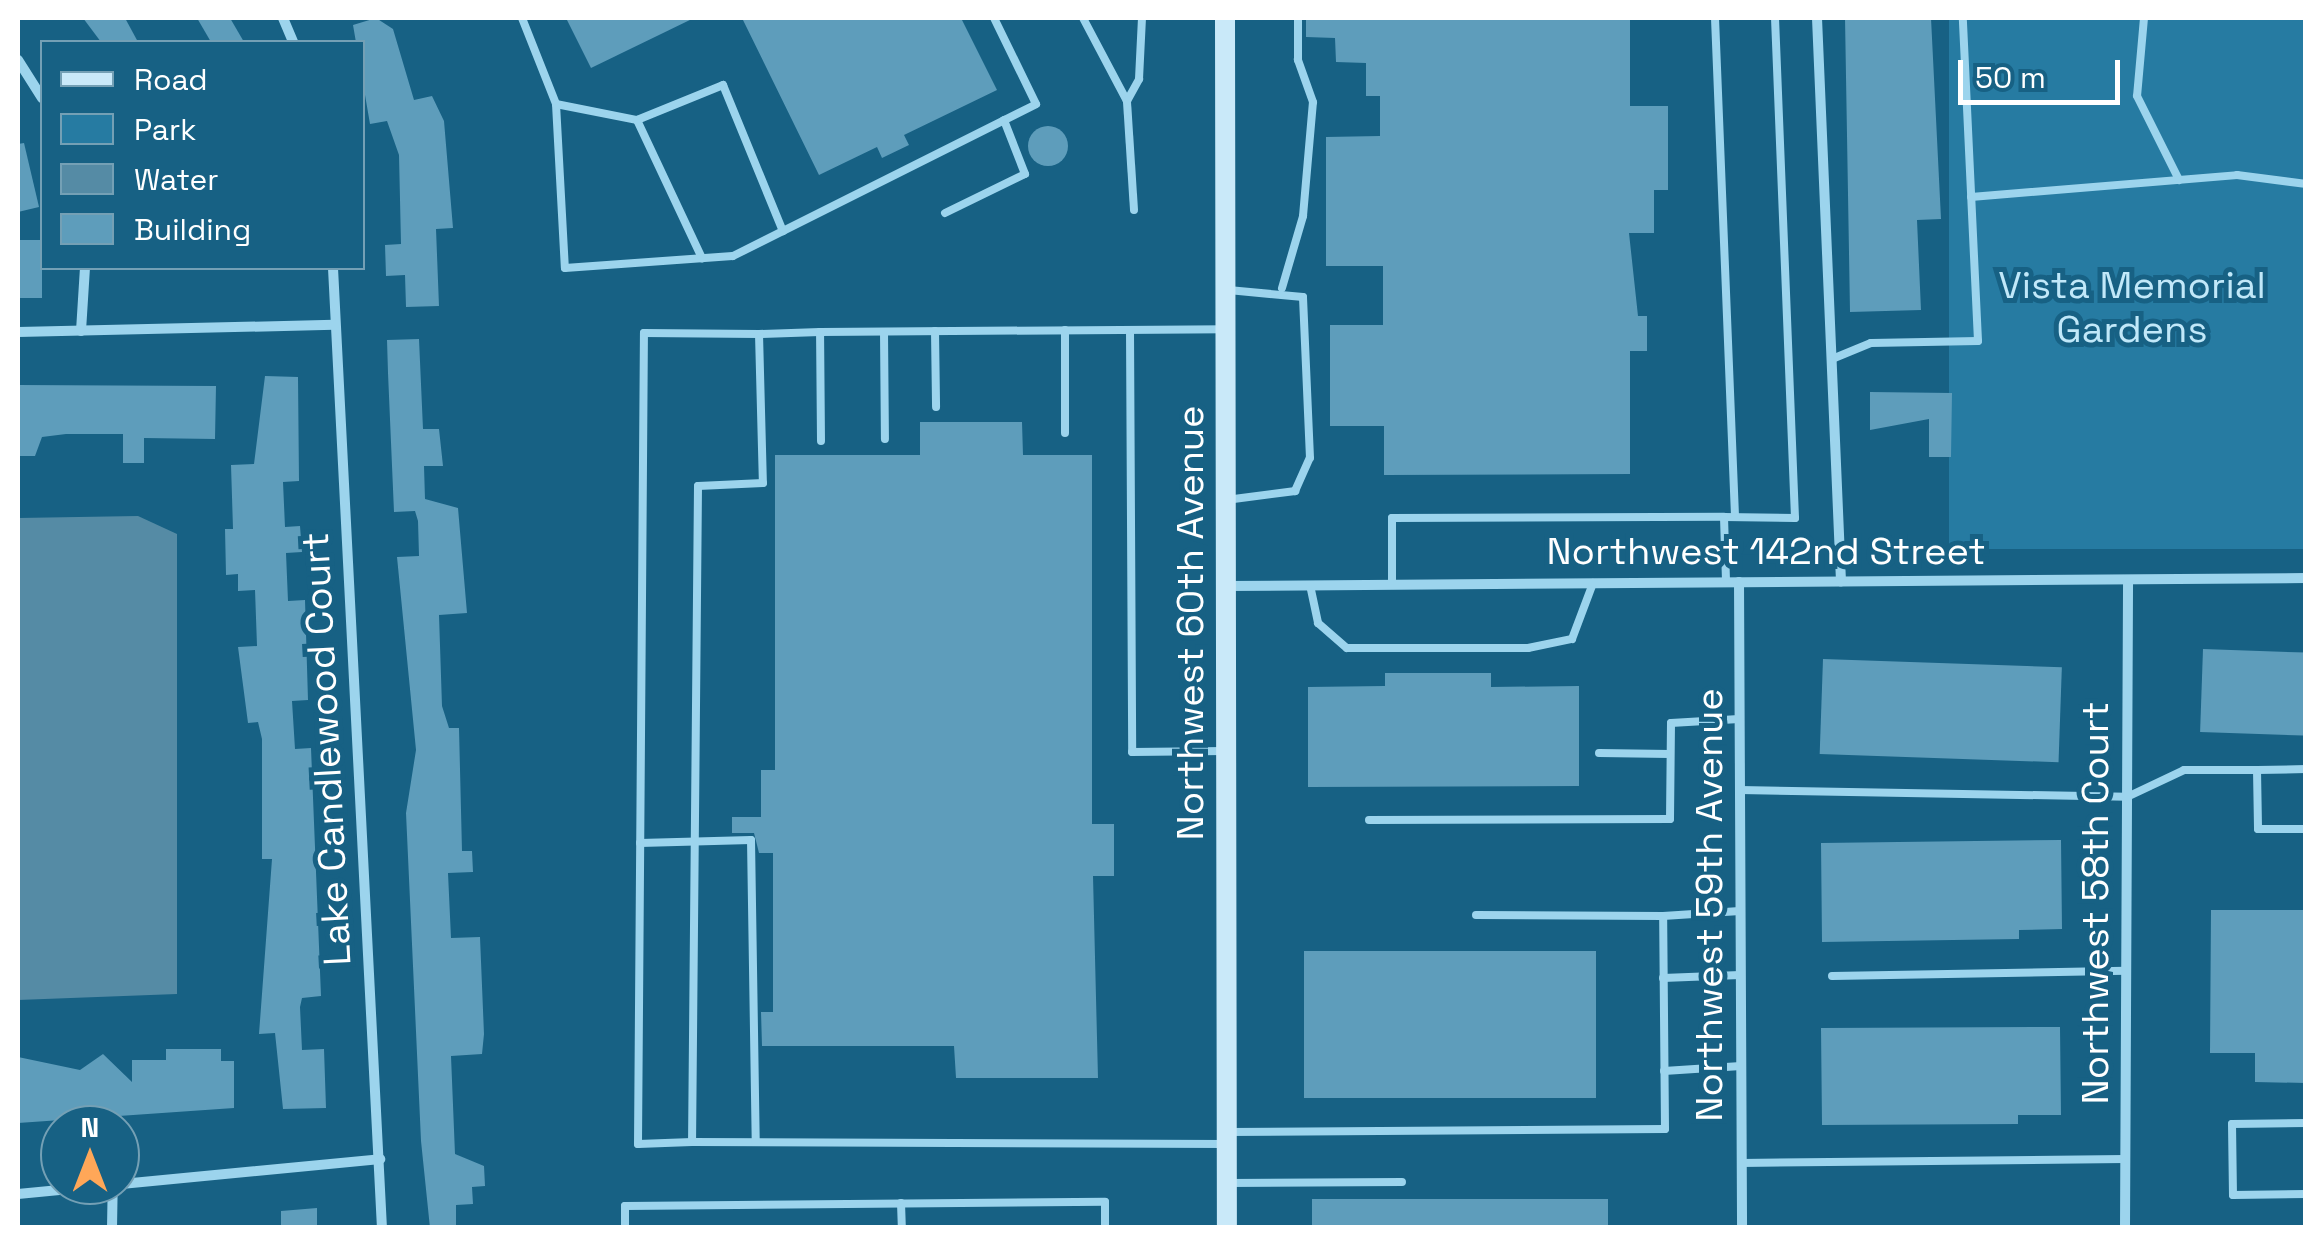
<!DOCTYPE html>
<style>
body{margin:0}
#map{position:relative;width:2323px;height:1245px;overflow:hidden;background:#176184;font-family:"Space Grotesk",sans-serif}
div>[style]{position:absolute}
.green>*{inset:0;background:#267ba2;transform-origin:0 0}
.water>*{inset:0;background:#558ba5}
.building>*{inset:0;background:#5e9dbb;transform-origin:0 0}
.round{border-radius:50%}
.lane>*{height:8px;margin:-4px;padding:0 4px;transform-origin:4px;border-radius:4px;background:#9cd4ed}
.street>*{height:10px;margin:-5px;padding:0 5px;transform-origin:5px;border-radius:5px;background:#9cd4ed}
.secondary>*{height:20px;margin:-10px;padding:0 10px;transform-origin:10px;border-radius:10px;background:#c9e9f9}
span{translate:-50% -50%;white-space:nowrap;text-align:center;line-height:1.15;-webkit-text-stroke:10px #176184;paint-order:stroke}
.park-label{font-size:38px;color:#c1e8f9}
.street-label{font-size:38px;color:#fff}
.frame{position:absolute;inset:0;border:20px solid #fff;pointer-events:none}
.legend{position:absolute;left:40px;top:40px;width:325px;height:230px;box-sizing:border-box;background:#176184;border:2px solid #74a0b5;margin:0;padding:12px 18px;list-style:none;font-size:30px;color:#fff}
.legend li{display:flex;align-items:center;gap:20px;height:50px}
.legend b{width:50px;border:2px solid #74a0b5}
.north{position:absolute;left:40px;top:1105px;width:100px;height:100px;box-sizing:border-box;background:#176184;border:2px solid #74a0b5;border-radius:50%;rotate:0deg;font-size:28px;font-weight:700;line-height:40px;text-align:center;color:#fff}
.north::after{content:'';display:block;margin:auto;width:35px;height:45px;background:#ffa758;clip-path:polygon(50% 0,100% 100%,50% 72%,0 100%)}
.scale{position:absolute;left:1958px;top:60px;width:162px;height:45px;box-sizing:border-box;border:5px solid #fff;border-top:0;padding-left:12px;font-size:30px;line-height:35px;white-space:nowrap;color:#fff;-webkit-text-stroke:8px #176184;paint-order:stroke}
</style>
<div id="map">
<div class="green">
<div style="left:1949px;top:18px;width:356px;height:531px"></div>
</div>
<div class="water">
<div style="clip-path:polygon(138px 516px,177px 534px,177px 994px,18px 1000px,18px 518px)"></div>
</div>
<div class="building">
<div style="clip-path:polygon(83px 18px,125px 18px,138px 42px,101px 42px)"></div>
<div style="clip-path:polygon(197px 18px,230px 18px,244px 42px,211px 42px)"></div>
<div style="clip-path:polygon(376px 18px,393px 29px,414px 100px,432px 96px,444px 121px,453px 228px,436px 229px,439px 306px,406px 307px,405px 275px,386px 276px,385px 245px,401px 244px,399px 155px,387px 121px,370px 124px,353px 25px)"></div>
<div style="clip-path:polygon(566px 18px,694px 18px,591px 68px)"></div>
<div style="clip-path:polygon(742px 18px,961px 18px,997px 90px,904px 135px,909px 145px,882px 158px,877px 147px,819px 175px)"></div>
<div style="clip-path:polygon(1306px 18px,1630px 18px,1630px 106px,1668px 106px,1668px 190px,1654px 190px,1654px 233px,1629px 233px,1638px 316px,1647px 316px,1647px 351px,1630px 351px,1630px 474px,1384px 475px,1384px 426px,1330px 426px,1330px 325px,1383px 325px,1383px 266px,1326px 266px,1326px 137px,1380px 136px,1380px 96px,1366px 96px,1366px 63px,1336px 62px,1335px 38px,1306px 37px)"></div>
<div style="clip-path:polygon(1845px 18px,1931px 18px,1941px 219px,1917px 220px,1921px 310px,1850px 312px)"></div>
<div class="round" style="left:1028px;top:126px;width:40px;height:40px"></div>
<div style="clip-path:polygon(24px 143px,39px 207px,18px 212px,18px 144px)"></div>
<div style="left:18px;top:240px;width:24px;height:58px"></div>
<div style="clip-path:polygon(419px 339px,423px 429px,439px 429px,443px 466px,424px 466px,425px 499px,458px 508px,467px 613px,439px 615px,442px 706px,449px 728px,459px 728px,462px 851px,472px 851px,473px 872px,448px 873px,451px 938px,480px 937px,484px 1034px,482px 1054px,451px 1056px,455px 1154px,484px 1166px,485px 1186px,472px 1187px,473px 1204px,456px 1205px,456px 1228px,430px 1228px,421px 1141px,406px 813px,416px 750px,397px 557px,419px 556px,418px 521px,415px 511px,394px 512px,388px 373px,387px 340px)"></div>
<div style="clip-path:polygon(265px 376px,298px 377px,299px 481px,283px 482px,285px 527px,300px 526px,302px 552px,286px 553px,288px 601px,305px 600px,308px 700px,292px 701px,295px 749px,311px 748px,321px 996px,302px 998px,300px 1007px,302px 1050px,324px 1049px,326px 1108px,283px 1109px,275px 1033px,259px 1034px,272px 859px,262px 859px,262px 739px,258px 722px,248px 723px,238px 647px,257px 646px,255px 590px,238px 591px,238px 574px,226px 575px,225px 529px,233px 529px,231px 465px,254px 464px)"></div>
<div style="clip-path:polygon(18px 385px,216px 386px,215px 439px,144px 438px,144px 463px,123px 463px,123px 434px,66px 434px,42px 437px,35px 456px,18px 456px)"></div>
<div style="clip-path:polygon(1870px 392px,1952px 393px,1951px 457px,1929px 457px,1929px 419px,1870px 430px)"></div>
<div style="clip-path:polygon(920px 422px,1022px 422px,1023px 455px,1092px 455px,1092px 824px,1114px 824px,1114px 876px,1093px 876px,1098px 1078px,956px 1078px,954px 1046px,762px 1046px,761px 1012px,773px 1012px,773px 853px,759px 853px,754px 833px,732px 833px,732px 817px,761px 817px,761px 770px,775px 770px,775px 455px,920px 455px)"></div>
<div style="left:2203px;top:649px;width:103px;height:83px;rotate:2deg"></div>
<div style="left:1823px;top:659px;width:239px;height:95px;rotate:2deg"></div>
<div style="clip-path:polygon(1385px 673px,1491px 673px,1491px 687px,1579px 686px,1579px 786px,1308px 787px,1308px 687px,1385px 686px)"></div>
<div style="clip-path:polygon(2061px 840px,2062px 929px,2019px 930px,2019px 939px,1822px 942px,1821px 843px)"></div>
<div style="clip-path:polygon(2211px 910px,2306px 910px,2306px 1083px,2255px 1082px,2255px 1053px,2210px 1053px)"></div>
<div style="left:1596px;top:951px;width:147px;height:292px;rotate:90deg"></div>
<div style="clip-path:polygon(2060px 1027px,2061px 1115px,2018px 1115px,2018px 1124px,1822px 1125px,1821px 1028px)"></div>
<div style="clip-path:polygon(166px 1049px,221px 1049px,221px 1061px,234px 1061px,234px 1108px,18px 1123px,18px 1057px,80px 1070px,103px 1054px,132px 1082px,132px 1060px,166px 1060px)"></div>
<div style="left:1312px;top:1199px;width:296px;height:29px"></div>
<div style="clip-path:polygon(317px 1208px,317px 1228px,281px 1228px,281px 1211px)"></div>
</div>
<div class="lane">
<div style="left:522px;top:18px;width:92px;rotate:68.4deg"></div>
<div style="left:556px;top:104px;width:164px;rotate:86.9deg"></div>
<div style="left:565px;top:268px;width:168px;rotate:-4.1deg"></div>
<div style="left:733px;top:256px;width:339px;rotate:-26.6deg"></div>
<div style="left:1036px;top:104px;width:96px;rotate:-116deg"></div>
<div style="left:1083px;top:18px;width:94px;rotate:62.1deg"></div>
<div style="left:1715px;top:18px;width:499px;rotate:87.7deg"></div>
<div style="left:2144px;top:18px;width:78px;rotate:95.1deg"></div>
<div style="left:2137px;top:96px;width:94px;rotate:63.4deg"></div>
<div style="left:556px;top:104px;width:83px;rotate:11.2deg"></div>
<div style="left:637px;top:120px;width:153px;rotate:64.8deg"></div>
<div style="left:637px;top:120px;width:93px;rotate:-22.1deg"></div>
<div style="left:723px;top:85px;width:158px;rotate:67.7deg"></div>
<div style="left:1971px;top:197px;width:267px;rotate:-4.7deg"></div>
<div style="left:2237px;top:175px;width:70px;rotate:7.4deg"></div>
<div style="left:1134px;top:210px;width:109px;rotate:-93.7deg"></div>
<div style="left:1127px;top:101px;width:25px;rotate:-61deg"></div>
<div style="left:1139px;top:79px;width:61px;rotate:-87.2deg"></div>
<div style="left:945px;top:213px;width:89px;rotate:-26deg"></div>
<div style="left:1025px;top:174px;width:58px;rotate:-111.3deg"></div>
<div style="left:1282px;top:288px;width:75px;rotate:-73.7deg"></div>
<div style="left:1303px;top:216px;width:114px;rotate:-85deg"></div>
<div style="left:1313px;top:102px;width:45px;rotate:-109.7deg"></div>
<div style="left:1298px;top:60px;width:42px;rotate:-90deg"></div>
<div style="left:1065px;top:330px;width:103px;rotate:90deg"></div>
<div style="left:1130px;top:330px;width:422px;rotate:89.7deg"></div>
<div style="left:1132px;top:752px;width:93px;rotate:-0.6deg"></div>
<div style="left:935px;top:331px;width:76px;rotate:89.2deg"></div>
<div style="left:820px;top:332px;width:61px;rotate:178.1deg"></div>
<div style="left:759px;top:334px;width:149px;rotate:88.5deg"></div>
<div style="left:763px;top:483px;width:65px;rotate:177.4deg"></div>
<div style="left:698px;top:486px;width:656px;rotate:90.52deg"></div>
<div style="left:692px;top:1142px;width:534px;rotate:0.21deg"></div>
<div style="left:884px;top:332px;width:107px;rotate:89.5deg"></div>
<div style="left:1832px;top:359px;width:42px;rotate:-22.3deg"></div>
<div style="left:1871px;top:343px;width:107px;rotate:-1.1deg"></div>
<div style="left:1978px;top:341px;width:323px;rotate:-92.7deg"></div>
<div style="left:821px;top:441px;width:109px;rotate:-90.5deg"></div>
<div style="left:820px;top:332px;width:405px;rotate:-0.4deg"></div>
<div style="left:1226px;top:500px;width:70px;rotate:-7.4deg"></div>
<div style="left:1295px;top:491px;width:36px;rotate:-66deg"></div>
<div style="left:1310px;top:458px;width:161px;rotate:-92.5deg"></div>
<div style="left:1303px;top:297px;width:75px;rotate:-174.7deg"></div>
<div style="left:1724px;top:517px;width:71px;rotate:0.8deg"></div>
<div style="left:1795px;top:518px;width:500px;rotate:-92.29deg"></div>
<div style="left:1310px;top:585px;width:39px;rotate:78deg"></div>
<div style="left:1318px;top:623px;width:38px;rotate:41deg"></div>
<div style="left:1347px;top:648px;width:181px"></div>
<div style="left:1528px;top:648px;width:45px;rotate:-11.6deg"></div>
<div style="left:1572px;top:639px;width:60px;rotate:-69.4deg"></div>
<div style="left:1392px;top:585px;width:67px;rotate:-90deg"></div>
<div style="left:1392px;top:518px;width:332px;rotate:-0.2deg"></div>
<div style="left:1724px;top:517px;width:65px;rotate:88.2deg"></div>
<div style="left:1599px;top:753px;width:71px;rotate:0.8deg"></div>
<div style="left:2306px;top:769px;width:49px;rotate:178.8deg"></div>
<div style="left:2257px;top:770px;width:59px;rotate:89deg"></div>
<div style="left:2258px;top:829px;width:48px"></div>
<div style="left:1740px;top:790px;width:387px;rotate:1deg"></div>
<div style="left:2127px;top:797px;width:63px;rotate:-25.3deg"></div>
<div style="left:2184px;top:770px;width:73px"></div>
<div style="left:1369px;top:820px;width:301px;rotate:-0.2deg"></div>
<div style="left:1670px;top:819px;width:96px;rotate:-89.4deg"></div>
<div style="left:1671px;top:723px;width:68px;rotate:-3.4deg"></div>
<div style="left:640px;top:843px;width:111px;rotate:-1.5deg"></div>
<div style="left:751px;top:840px;width:302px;rotate:89.1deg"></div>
<div style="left:1663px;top:916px;width:77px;rotate:-3.7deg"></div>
<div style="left:1832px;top:976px;width:294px;rotate:-1deg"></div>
<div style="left:1663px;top:978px;width:77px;rotate:-2.2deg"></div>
<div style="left:1664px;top:1071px;width:77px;rotate:-3.7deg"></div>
<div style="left:2306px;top:1123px;width:74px;rotate:179.2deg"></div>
<div style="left:2232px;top:1124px;width:71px;rotate:89.2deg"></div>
<div style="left:2233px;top:1195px;width:73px;rotate:-0.8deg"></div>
<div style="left:1227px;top:1132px;width:438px;rotate:-0.4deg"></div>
<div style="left:1665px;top:1129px;width:213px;rotate:-90.5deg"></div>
<div style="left:1663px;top:916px;width:187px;rotate:-179.7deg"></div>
<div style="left:692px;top:1142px;width:54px;rotate:177.9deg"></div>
<div style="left:638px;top:1144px;width:811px;rotate:-89.58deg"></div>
<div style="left:644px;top:333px;width:115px;rotate:0.5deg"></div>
<div style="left:1741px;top:1163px;width:384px;rotate:-0.6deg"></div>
<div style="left:1227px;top:1183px;width:175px;rotate:-0.3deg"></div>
<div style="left:901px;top:1203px;width:25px;rotate:88deg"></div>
<div style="left:625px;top:1228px;width:22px;rotate:-90deg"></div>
<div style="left:625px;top:1206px;width:480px;rotate:-0.5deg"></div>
<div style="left:1105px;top:1202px;width:26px;rotate:90deg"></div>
</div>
<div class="street">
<div style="left:283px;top:18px;width:26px;rotate:67deg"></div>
<div style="left:1817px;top:18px;width:564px;rotate:87.56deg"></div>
<div style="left:18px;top:60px;width:45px;rotate:57.7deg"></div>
<div style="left:333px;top:268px;width:961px;rotate:87.08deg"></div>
<div style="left:81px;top:331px;width:63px;rotate:-86.4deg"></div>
<div style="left:18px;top:332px;width:316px;rotate:-1.3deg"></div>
<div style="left:1739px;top:582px;width:646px;rotate:89.73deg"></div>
<div style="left:1227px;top:586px;width:1079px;rotate:-0.42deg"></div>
<div style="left:18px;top:1194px;width:364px;rotate:-5.5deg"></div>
<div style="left:112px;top:1228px;width:39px;rotate:-89deg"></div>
<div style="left:2125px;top:1228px;width:648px;rotate:-89.73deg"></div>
</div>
<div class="secondary">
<div style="left:1225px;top:18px;width:1210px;rotate:89.91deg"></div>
</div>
<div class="park-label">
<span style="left:2132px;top:308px">Vista Memorial<br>Gardens</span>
</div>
<div class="street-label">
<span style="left:1766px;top:552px">Northwest 142nd Street</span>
<span style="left:1191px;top:623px;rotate:-90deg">Northwest 60th Avenue</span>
<span style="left:327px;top:749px;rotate:-93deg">Lake Candlewood Court</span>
<span style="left:2096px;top:903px;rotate:-90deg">Northwest 58th Court</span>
<span style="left:1710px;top:905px;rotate:-90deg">Northwest 59th Avenue</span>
</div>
<div class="frame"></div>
<ul class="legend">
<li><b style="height:12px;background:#c9e9f9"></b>Road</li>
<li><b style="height:28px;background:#267ba2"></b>Park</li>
<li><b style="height:28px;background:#558ba5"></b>Water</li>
<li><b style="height:28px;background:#5e9dbb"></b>Building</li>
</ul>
<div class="north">N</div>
<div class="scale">50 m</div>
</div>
